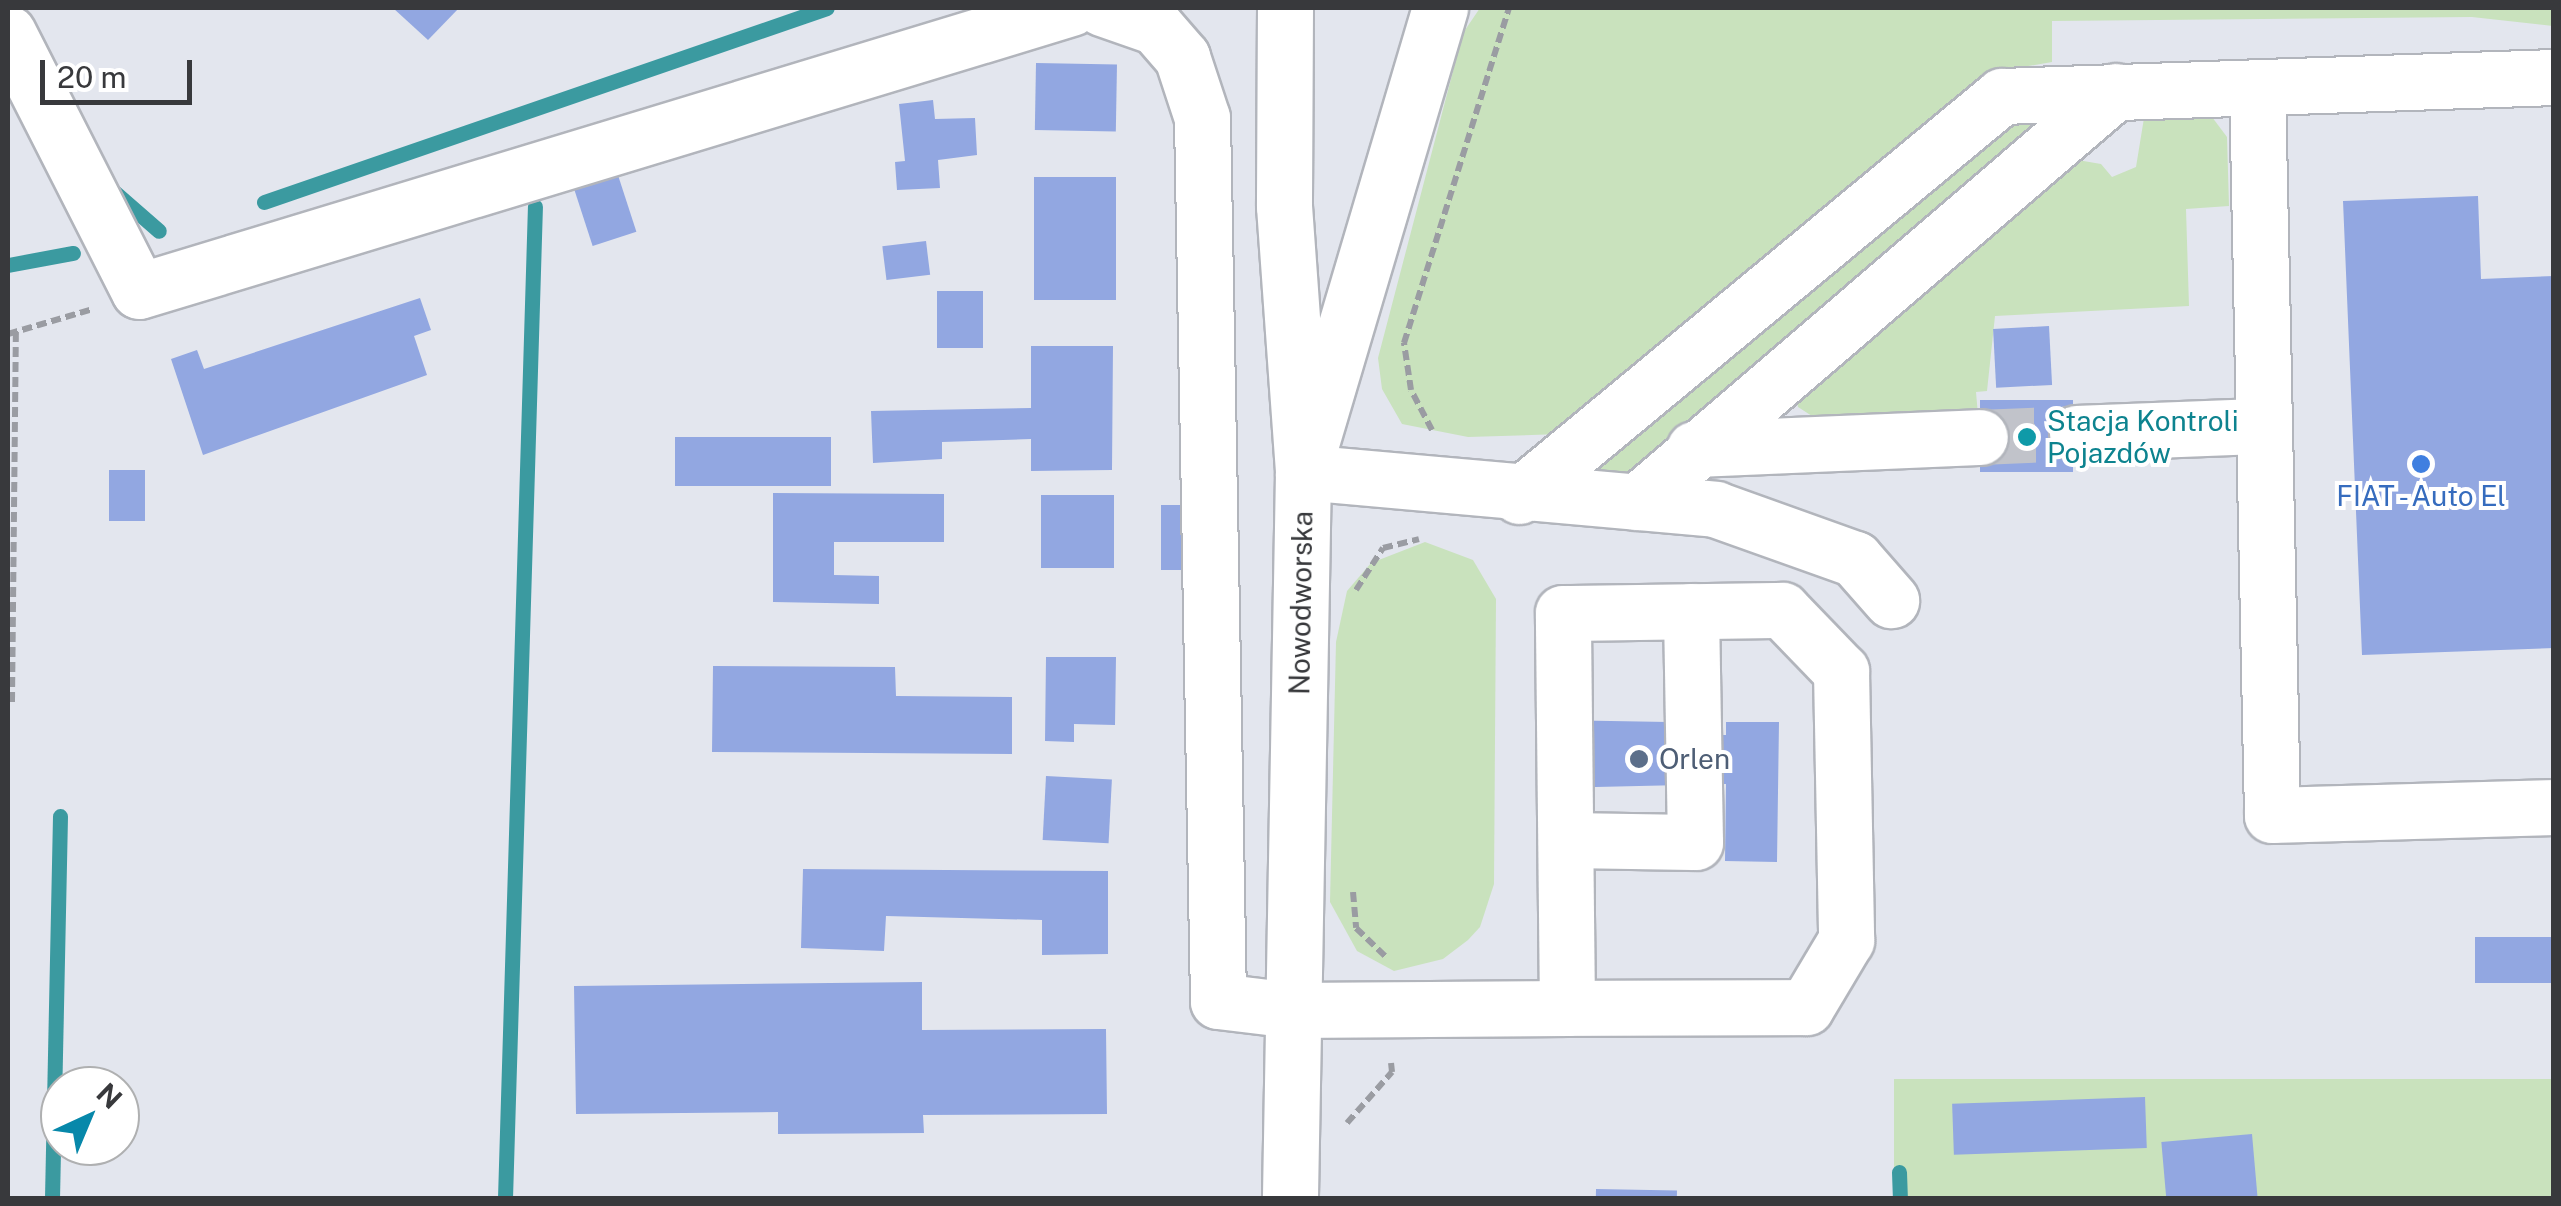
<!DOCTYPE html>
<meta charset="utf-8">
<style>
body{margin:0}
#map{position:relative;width:2561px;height:1206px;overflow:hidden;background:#e3e6ee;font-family:"Public Sans",sans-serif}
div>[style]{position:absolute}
.green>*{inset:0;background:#c9e2bd;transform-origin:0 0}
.stream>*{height:15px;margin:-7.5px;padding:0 7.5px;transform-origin:7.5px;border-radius:7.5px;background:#3b9aa0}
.building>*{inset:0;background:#92a7e1;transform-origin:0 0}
.minor-tunnel>*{height:55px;margin-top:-27.5px;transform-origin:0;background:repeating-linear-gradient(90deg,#c1c3ca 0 55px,transparent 0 83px)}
.path>*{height:6px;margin-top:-3px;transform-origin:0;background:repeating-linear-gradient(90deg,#9a9ca2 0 10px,transparent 0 15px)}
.roads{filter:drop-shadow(2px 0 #b2b5bc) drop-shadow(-2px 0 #b2b5bc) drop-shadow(0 2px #b2b5bc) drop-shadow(0 -2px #b2b5bc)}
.minor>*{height:55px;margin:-27.5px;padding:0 27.5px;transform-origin:27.5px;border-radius:27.5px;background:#fff}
.dots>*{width:28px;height:28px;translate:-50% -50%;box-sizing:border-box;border:5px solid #fff;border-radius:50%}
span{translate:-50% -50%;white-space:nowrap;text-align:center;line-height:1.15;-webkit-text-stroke:8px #fff;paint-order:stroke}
.culture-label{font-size:28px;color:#0d838f}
.left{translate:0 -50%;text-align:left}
.shop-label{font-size:28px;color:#366cbe}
.street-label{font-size:28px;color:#38393c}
.service-label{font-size:28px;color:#4e5e75}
.frame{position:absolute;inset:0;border:10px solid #38393c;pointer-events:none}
.north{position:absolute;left:40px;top:1066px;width:100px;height:100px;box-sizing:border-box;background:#fff;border:2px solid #afb0b1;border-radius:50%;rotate:44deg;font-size:28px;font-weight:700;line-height:40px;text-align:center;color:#38393c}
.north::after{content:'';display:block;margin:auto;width:35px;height:45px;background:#0788aa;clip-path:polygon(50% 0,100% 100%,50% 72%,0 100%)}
.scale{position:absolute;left:40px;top:60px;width:152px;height:45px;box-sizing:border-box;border:5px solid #38393c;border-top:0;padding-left:12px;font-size:30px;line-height:35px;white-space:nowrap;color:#38393c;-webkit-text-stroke:8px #fff;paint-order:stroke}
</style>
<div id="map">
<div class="green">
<div style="clip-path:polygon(1480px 8px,2553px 8px,2553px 26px,2472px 17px,2052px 21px,2052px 62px,2011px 69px,1561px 434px,1468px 437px,1402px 424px,1382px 389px,1378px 358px,1463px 33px)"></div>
<div style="clip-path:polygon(2206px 109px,2227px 137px,2229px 206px,2186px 209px,2189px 306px,1995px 316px,1987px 391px,1976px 392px,1978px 415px,1812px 416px,1798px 407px,1795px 391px,2066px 158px,2101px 164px,2112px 177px,2136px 167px,2144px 118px)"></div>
<div style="clip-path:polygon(2006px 117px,2036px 119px,2039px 126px,1635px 473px,1602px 481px,1587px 465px)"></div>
<div style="clip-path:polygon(1425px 542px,1473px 560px,1496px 599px,1494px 884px,1480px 927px,1468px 940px,1443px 959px,1394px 971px,1357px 951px,1330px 902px,1336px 642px,1347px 591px,1371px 563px)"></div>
<div style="left:2553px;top:1079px;width:119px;height:659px;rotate:90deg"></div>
</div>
<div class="stream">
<div style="left:112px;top:190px;width:62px;rotate:41.1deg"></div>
<div style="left:264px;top:202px;width:595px;rotate:-19.01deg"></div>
<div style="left:8px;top:265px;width:66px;rotate:-10.5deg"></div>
<div style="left:1899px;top:1172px;width:26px;rotate:88deg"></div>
<div style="left:52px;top:1198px;width:382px;rotate:-88.8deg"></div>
<div style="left:505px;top:1198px;width:992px;rotate:-88.27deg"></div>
</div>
<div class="building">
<div style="clip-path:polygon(393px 8px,459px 8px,428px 40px)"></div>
<div style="left:1036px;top:63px;width:81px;height:67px;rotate:1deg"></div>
<div style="clip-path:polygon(933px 100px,935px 119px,975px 118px,977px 155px,938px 160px,940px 188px,897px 190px,895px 162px,905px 161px,899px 104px)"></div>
<div style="left:616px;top:169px;width:66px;height:46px;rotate:72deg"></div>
<div style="left:1116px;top:177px;width:123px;height:82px;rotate:90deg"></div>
<div style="clip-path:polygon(2478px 196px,2481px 279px,2554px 276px,2554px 648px,2362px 655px,2343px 201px)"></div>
<div style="left:926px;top:241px;width:34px;height:44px;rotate:83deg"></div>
<div style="left:937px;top:291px;width:46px;height:57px"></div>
<div style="clip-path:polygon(420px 298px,431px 330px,414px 336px,427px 375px,203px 455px,171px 359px,197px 350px,204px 369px)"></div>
<div style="left:2049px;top:326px;width:59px;height:56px;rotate:87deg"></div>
<div style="clip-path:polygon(1031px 346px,1113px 346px,1112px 470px,1031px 471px,1031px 439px,942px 442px,942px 459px,873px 463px,871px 411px,1031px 408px)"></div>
<div style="left:2073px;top:400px;width:72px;height:93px;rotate:90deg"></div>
<div style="left:675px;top:437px;width:156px;height:49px"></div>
<div style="left:109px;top:470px;width:36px;height:51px"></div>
<div style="clip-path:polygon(773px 493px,944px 494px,944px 542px,834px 542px,834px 575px,879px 576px,879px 604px,773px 602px)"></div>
<div style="left:1041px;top:495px;width:73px;height:73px"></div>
<div style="left:1161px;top:505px;width:22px;height:65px"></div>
<div style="clip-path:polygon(1046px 657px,1116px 657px,1115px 725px,1074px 724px,1074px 742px,1045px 741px)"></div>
<div style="clip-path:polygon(713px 666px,895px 667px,896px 696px,1012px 697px,1012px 754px,712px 752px)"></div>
<div style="clip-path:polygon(1553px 720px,1668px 722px,1668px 735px,1726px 735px,1726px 722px,1779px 722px,1777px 862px,1725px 861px,1726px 784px,1552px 788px)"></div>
<div style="left:1046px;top:776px;width:66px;height:64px;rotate:3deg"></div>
<div style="clip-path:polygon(803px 869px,1108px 871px,1108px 954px,1042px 955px,1042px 920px,886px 916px,884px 951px,801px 948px)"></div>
<div style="left:2554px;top:937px;width:46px;height:79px;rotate:90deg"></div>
<div style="clip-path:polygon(922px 982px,922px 1030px,1106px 1029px,1107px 1114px,923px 1115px,924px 1133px,778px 1134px,778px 1112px,576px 1114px,574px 986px)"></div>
<div style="left:2145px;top:1097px;width:51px;height:193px;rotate:88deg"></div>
<div style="left:2252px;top:1134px;width:63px;height:91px;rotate:85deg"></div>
<div style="left:1596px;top:1189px;width:81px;height:9px;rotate:1deg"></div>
</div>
<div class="minor-tunnel">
<div style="left:1980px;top:437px;width:97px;rotate:-2.4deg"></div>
</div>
<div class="path">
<div style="left:8px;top:334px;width:89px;rotate:-16.4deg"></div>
<div style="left:1432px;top:430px;width:45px;rotate:-117.7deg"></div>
<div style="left:1411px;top:390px;width:48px;rotate:-98.5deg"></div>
<div style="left:1404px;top:343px;width:351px;rotate:-72.6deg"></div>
<div style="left:1356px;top:590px;width:50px;rotate:-57.3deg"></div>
<div style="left:1383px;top:548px;width:37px;rotate:-14deg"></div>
<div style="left:12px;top:702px;width:370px;rotate:-89.4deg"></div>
<div style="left:1353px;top:892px;width:36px;rotate:85deg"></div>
<div style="left:1356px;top:928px;width:42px;rotate:44deg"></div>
<div style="left:1347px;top:1123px;width:68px;rotate:-48.6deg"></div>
<div style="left:1392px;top:1072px;width:9px;rotate:-96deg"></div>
</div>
<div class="roads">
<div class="minor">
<div style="left:1102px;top:8px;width:57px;rotate:19.4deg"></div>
<div style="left:1156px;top:27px;width:40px;rotate:49deg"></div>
<div style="left:1182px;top:57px;width:64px;rotate:71.8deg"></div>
<div style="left:1202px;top:118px;width:883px;rotate:88.96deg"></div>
<div style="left:1218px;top:1001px;width:75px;rotate:6.9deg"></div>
<div style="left:1292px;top:1010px;width:275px;rotate:-0.4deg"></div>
<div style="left:1567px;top:1008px;width:395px;rotate:-90.6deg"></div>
<div style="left:1563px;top:613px;width:219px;rotate:-0.8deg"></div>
<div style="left:1782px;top:610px;width:85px;rotate:46deg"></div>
<div style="left:1841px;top:671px;width:269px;rotate:88.9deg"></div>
<div style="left:1846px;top:940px;width:78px;rotate:120.8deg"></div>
<div style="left:1806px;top:1007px;width:239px;rotate:179.8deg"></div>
<div style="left:1285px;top:8px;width:198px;rotate:90.3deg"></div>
<div style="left:1284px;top:206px;width:267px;rotate:85.9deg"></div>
<div style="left:1303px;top:472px;width:726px;rotate:91.03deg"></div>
<div style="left:8px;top:33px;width:289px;rotate:63.1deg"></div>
<div style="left:139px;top:291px;width:974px;rotate:-16.89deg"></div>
<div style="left:2257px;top:87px;width:728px;rotate:88.82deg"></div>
<div style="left:2272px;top:815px;width:282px;rotate:-1.6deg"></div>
<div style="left:2077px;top:433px;width:186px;rotate:-2.2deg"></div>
<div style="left:1312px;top:440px;width:451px;rotate:-73.5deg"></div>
<div style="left:1694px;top:449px;width:286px;rotate:-2.4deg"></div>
<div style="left:1303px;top:472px;width:414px;rotate:5.1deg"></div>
<div style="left:1715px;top:509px;width:149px;rotate:19.7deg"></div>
<div style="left:1855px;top:559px;width:55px;rotate:48.7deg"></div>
<div style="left:1519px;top:496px;width:627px;rotate:-39.63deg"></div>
<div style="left:2002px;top:96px;width:552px;rotate:-1.97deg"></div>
<div style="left:1637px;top:502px;width:631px;rotate:-40.63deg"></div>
<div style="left:1566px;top:840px;width:129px;rotate:0.9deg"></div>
<div style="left:1695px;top:842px;width:231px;rotate:-91deg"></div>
</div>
</div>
<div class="dots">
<div style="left:2027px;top:437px;background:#0f9aa8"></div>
<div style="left:2421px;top:464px;background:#3f7fe0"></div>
<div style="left:1639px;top:759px;background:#5c6f8a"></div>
</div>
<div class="culture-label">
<span class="left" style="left:2047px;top:437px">Stacja Kontroli<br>Pojazdów</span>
</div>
<div class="shop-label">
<span style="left:2421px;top:496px">FIAT - Auto El</span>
</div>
<div class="street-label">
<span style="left:1301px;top:603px;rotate:-89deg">Nowodworska</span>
</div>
<div class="service-label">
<span class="left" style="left:1659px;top:759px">Orlen</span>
</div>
<div class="frame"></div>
<div class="north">N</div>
<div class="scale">20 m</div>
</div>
